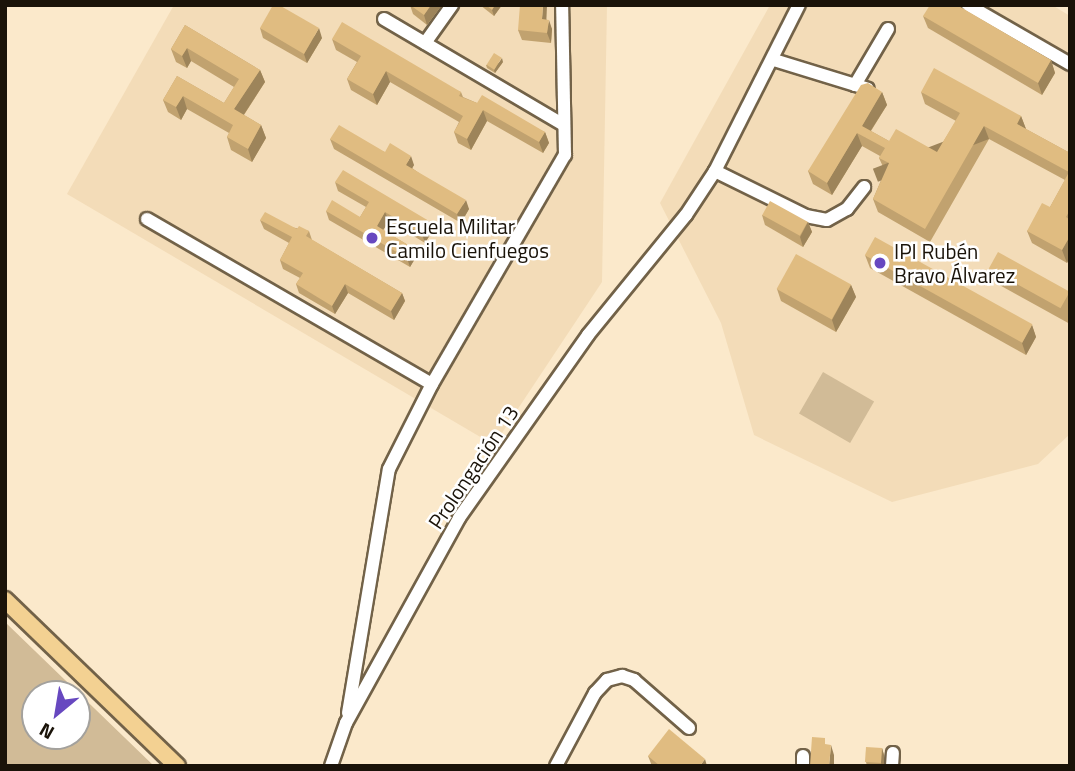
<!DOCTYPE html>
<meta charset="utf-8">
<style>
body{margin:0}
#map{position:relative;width:1075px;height:771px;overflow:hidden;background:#fbe9cb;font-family:"Titillium Web",sans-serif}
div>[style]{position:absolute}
.built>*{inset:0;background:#f3dcb8}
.green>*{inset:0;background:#d1bb97;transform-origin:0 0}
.roads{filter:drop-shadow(2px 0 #726248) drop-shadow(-2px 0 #726248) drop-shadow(0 2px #726248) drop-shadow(0 -2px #726248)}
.minor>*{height:12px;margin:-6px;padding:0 6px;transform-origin:6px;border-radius:6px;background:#fff}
.major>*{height:16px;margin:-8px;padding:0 8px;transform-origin:8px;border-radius:8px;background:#f3d192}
.wall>*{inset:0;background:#c1a26f}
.shaded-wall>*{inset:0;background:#9d845a;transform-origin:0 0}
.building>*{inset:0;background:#e0bc81;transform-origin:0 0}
.dots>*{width:19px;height:19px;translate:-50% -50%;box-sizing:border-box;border:4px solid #fff;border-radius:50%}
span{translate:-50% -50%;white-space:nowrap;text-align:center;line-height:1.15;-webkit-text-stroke:5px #fff;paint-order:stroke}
.poi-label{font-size:21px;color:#1a1309}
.left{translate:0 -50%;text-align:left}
.street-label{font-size:21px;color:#1a1309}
.frame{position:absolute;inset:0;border:7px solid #1a1309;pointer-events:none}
.north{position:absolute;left:21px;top:680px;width:70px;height:70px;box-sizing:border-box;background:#fff;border:2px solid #a3a19d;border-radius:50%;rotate:210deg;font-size:19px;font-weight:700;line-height:28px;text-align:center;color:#1a1309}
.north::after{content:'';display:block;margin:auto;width:24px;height:32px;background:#6748c0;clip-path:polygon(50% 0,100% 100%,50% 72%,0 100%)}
</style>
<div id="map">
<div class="built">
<div style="clip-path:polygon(174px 5px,607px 5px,602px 282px,494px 445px,67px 194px)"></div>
<div style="clip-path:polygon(770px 5px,1052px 5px,1070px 16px,1070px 434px,1038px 464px,892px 502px,754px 435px,721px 323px,660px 203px)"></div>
</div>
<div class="green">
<div style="left:823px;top:372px;width:59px;height:48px;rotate:30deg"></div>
<div style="clip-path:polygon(evenodd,5px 622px,154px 766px,5px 766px,5px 622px,35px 694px,77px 694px,77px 736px,35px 736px,35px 694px)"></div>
</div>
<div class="roads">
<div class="minor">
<div style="left:968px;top:5px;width:118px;rotate:30deg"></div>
<div style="left:384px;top:19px;width:209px;rotate:30.5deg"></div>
<div style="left:425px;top:43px;width:47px;rotate:-54.6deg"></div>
<div style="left:774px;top:60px;width:98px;rotate:17.1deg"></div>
<div style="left:855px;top:85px;width:65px;rotate:-59.5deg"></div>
<div style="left:715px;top:171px;width:102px;rotate:26.3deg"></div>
<div style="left:806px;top:216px;width:21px;rotate:11deg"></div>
<div style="left:827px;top:220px;width:23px;rotate:-29deg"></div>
<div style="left:847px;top:209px;width:28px;rotate:-52deg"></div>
<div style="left:147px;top:219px;width:329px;rotate:30.1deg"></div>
<div style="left:432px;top:384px;width:265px;rotate:-59.9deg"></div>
<div style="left:565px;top:155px;width:150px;rotate:-91.1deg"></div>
<div style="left:348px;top:713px;width:247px;rotate:-80.5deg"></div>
<div style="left:389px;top:469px;width:95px;rotate:-63.2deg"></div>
<div style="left:331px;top:766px;width:46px;rotate:-70.8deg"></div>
<div style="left:346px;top:723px;width:234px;rotate:-61.1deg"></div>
<div style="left:459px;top:518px;width:224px;rotate:-54.8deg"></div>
<div style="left:588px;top:335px;width:155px;rotate:-50.8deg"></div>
<div style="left:686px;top:215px;width:53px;rotate:-56.6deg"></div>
<div style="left:715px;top:171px;width:186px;rotate:-63.2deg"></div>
<div style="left:556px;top:766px;width:83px;rotate:-61.9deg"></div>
<div style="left:595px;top:693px;width:18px;rotate:-47deg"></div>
<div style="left:607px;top:680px;width:16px;rotate:-15deg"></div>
<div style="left:622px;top:676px;width:13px;rotate:18deg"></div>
<div style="left:634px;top:680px;width:73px;rotate:41.1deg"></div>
<div style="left:803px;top:766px;width:10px;rotate:-90deg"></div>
<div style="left:892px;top:766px;width:13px;rotate:-86deg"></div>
</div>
<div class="major">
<div style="left:5px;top:600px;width:239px;rotate:44deg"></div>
</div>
</div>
<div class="wall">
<div style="clip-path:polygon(410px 5px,442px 5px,427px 25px,413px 14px)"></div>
<div style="clip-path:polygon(480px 5px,502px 5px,494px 16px)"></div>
<div style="clip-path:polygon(923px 16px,1051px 60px,1055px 73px,1042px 95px,928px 28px)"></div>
<div style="clip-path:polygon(546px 19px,552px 29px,551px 43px,522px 40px,518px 30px)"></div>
<div style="clip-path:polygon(185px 25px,260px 70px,265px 82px,244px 115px,261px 125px,266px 138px,252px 162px,231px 150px,227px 137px,229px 133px,187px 109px,181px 120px,168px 112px,163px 100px,177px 76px,224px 103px,234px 87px,191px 61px,187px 68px,176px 62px,171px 49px)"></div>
<div style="clip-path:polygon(260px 28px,322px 38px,307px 63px,263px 38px)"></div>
<div style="clip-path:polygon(332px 39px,461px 92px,463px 97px,545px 132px,549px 143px,543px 153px,487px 121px,471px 150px,458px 143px,454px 132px,459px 122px,390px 82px,377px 105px,351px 90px,347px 79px,357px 62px,336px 50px)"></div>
<div style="clip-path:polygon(503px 62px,495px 73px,487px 68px,486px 65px)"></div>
<div style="clip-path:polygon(882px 92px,887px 105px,871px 131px,889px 141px,937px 152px,956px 121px,925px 104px,921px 92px,1021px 116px,1026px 129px,1070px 153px,1070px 257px,1067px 263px,1032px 243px,1027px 231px,1050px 207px,1065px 180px,989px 139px,930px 242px,878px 212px,873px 199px,885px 171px,879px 158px,880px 156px,862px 146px,832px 195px,813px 184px,808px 171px)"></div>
<div style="clip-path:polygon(330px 139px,385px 152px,414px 165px,412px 168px,469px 209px,461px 223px,334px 149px)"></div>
<div style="clip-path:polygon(335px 182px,429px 221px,433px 230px,425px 243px,389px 221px,383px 230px,413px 248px,416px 257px,410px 267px,329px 220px,326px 211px,360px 217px,366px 207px,338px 191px)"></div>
<div style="clip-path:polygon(762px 215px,808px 222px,812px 232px,803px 247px,765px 225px)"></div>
<div style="clip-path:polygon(260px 220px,309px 231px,312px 240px,402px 293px,405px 301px,394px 320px,348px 293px,335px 314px,299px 293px,296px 284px,300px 278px,283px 269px,280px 260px,289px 243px,264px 229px)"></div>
<div style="clip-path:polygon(865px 255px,1032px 325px,1036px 337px,1026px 355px,870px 268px)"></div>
<div style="clip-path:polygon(989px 269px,1070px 292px,1070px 324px,994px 282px)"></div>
<div style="clip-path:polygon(851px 285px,856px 297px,836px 332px,781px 301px,777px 289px)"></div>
<div style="clip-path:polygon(882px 748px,884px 755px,884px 766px,867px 766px,866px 762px)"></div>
<div style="clip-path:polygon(648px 756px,707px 766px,652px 766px)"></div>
</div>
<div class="shaded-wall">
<div style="clip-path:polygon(431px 5px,442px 5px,427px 25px,424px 15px)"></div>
<div style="clip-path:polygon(495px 5px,502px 5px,494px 16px,492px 10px)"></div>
<div style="clip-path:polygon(543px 5px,547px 5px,546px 29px,542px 19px)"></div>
<div style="clip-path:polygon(549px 20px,552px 29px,551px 43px,547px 33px)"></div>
<div style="clip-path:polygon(319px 28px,322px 38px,307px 63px,304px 54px)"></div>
<div style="clip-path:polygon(187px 48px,191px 61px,187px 68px,182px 56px)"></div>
<div style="clip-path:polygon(502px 58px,503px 62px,495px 73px,494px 70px)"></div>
<div style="clip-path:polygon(1051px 60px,1055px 73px,1042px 95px,1038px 83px)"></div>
<div style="clip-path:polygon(260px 70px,265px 82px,239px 122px,234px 109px)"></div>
<div style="clip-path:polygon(386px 71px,390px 82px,377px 105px,373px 94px)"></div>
<div style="clip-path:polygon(882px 92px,887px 105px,866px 138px,862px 126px)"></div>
<div style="clip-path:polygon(183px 96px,187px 109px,181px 120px,176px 107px)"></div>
<div style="clip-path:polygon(483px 110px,487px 121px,471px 150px,467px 139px)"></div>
<div style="clip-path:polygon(1021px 116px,1026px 129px,1017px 124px)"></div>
<div style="clip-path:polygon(261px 125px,266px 138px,252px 162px,248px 149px)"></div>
<div style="left:984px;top:126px;width:14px;height:119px;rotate:69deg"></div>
<div style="clip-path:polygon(545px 132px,549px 143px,543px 153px,539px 142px)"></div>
<div style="clip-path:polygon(857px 133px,862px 146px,832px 195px,827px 183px)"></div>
<div style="clip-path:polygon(411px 156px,414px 165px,409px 174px,406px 165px)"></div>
<div style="clip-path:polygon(466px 200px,469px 209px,461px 223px,457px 214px)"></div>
<div style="clip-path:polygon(385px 212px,389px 221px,380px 235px,377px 226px)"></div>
<div style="clip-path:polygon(429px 221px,433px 230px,425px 243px,422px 234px)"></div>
<div style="clip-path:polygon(808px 222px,812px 232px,803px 247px,800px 237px)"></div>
<div style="clip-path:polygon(1070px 236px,1070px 257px,1067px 263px,1062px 250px)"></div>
<div style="clip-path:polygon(413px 248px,416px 257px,410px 267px,407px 258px)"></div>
<div style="clip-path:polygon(345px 284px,348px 293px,335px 314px,332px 306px)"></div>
<div style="clip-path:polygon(851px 285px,856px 297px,836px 332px,832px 320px)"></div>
<div style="clip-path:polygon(402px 293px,405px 301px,394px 320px,391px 311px)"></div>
<div style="clip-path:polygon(1032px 325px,1036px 337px,1026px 355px,1022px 343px)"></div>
<div style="clip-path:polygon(831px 745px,834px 755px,834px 766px,829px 766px)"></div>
<div style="clip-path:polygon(882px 748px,884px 755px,884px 766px,882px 766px,881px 763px)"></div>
<div style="clip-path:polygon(705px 759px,707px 766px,700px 766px)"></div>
</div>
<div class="building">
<div style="clip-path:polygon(273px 5px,279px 5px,319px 28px,304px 54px,260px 28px)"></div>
<div style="clip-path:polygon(410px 5px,431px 5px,424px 15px)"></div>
<div style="clip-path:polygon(486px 5px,495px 5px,492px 10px)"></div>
<div style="clip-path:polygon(520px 5px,543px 5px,542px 19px,549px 20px,547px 33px,518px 30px)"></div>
<div style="clip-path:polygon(930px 5px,957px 5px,1051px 60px,1038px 83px,923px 16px)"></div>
<div style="clip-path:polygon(342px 22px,461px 92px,459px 96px,477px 103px,482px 95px,545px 132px,539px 142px,483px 110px,467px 139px,454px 132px,463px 116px,386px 71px,373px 94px,347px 79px,361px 56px,332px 39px)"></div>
<div style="clip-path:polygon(185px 25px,260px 70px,234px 109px,261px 125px,248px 149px,227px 137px,233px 125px,183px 96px,176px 107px,163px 100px,177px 76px,224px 103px,239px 79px,187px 48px,182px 56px,171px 49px)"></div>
<div style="left:494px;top:53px;width:9px;height:14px;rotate:32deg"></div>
<div style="clip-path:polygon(934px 68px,1021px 116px,1017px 124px,1070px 153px,1070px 210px,1066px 217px,1070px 220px,1070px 236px,1062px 250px,1027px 231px,1042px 203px,1050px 207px,1069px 172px,984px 126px,925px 229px,873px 199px,889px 163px,879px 158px,885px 148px,857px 133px,827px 183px,808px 171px,861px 85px,868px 83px,882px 92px,862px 126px,889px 141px,896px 129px,937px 152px,960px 113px,921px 92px)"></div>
<div style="clip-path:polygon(339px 125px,385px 152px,390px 143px,411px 156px,406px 165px,466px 200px,457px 214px,330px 139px)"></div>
<div style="clip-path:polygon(343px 170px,429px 221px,422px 234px,385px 212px,377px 226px,413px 248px,407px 258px,326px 211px,332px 200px,360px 217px,369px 202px,335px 182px)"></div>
<div style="left:770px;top:201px;width:43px;height:16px;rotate:29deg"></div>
<div style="clip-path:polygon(265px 212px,297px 229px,299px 226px,309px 231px,306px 236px,402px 293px,391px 311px,345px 284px,332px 306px,296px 284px,303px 273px,280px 260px,292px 237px,260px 220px)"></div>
<div style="left:875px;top:237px;width:180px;height:21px;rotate:29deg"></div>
<div style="left:998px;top:252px;width:82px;height:19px;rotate:29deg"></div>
<div style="left:796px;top:254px;width:63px;height:40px;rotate:29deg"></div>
<div style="clip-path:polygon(669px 729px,705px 759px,700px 766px,660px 766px,648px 756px)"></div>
<div style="clip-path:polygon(812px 737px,825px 738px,825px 744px,831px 745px,829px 766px,810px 766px)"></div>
<div style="left:866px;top:747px;width:16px;height:15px;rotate:4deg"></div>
</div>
<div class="dots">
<div style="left:372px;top:238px;background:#6748c0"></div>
<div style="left:880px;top:263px;background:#6748c0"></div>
</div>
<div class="poi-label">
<span class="left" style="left:386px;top:238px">Escuela Militar<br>Camilo Cienfuegos</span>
<span class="left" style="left:894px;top:263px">IPI Rubén<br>Bravo Álvarez</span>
</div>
<div class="street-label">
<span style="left:473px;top:467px;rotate:-56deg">Prolongación 13</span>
</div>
<div class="frame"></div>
<div class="north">N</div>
</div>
